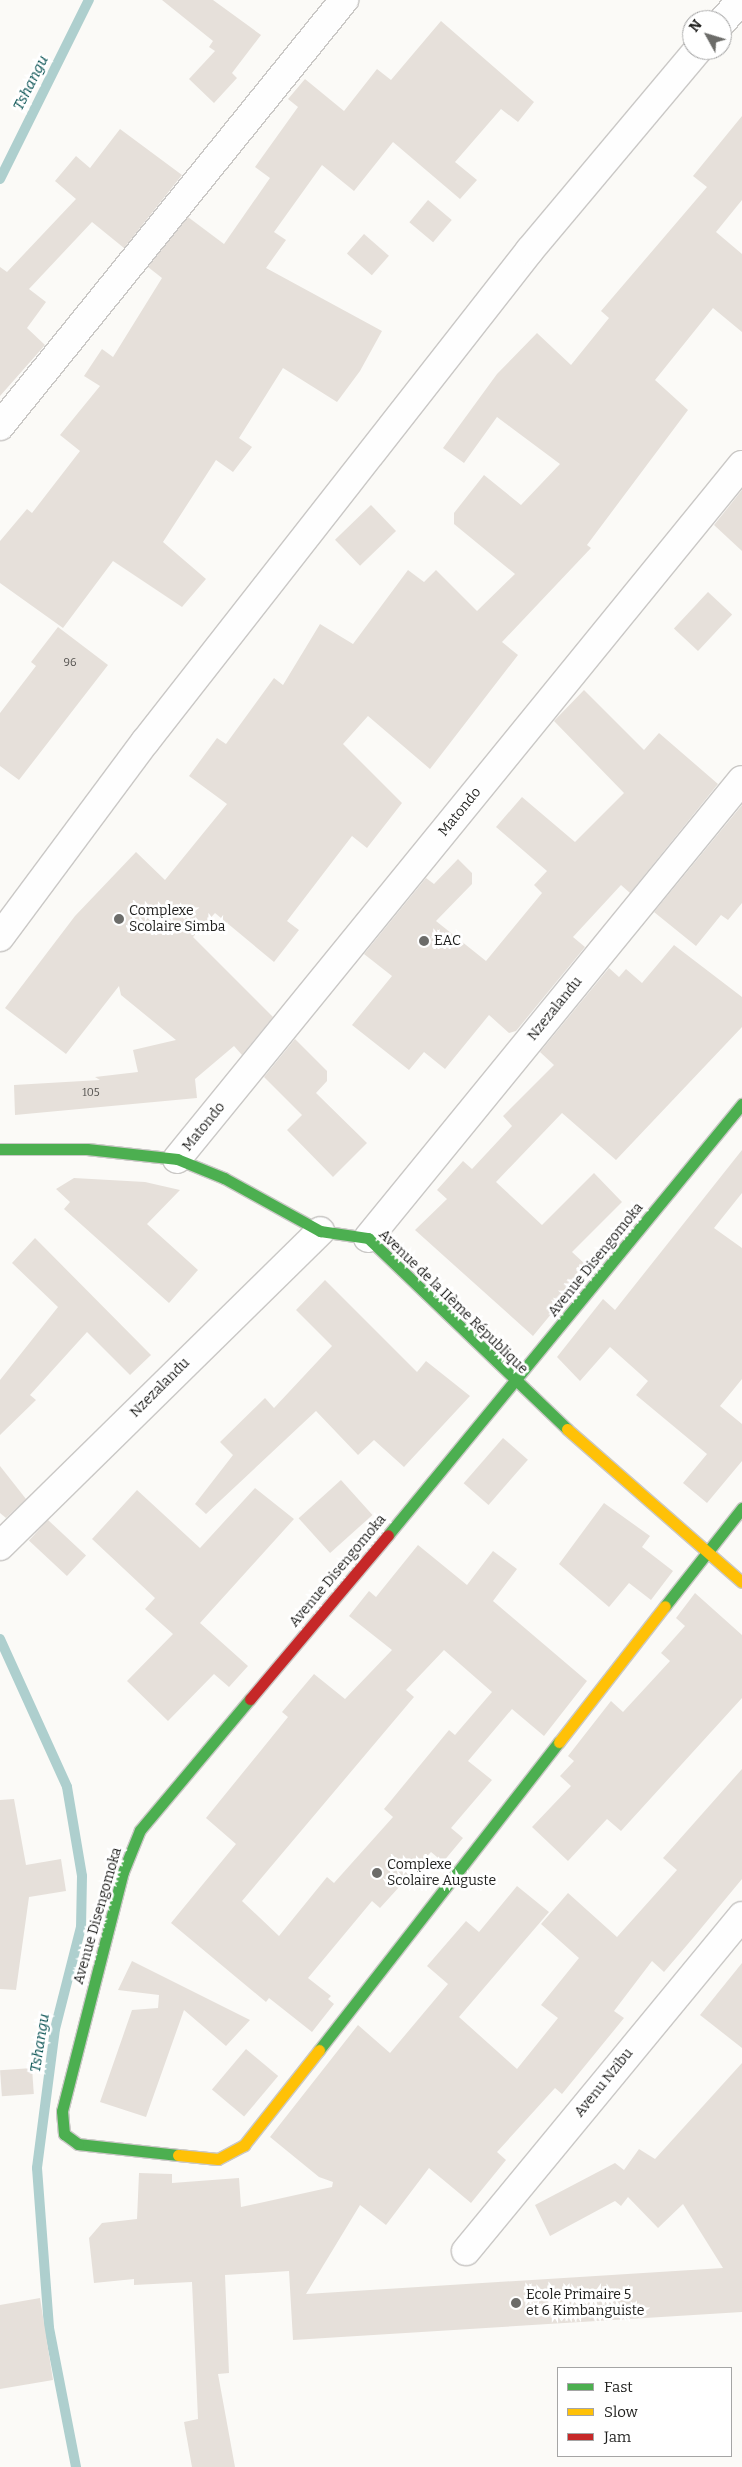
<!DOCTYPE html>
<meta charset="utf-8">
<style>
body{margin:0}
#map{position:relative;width:742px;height:2467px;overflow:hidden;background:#fbfaf7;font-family:Bitter,serif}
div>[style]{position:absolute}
.stream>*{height:10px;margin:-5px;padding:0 5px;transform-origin:5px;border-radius:5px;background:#aecfce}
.building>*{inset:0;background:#e6e0da;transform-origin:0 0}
.roads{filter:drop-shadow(1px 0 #cac8c6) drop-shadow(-1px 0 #cac8c6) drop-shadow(0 1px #cac8c6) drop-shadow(0 -1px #cac8c6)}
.street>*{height:28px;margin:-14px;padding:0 14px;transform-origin:14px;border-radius:14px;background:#fefefe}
.fast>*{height:11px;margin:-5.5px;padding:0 5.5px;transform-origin:5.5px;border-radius:5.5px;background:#4caf50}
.slow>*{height:11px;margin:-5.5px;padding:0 5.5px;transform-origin:5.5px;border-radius:5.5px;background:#ffc107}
.jam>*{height:11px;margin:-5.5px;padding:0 5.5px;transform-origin:5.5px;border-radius:5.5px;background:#c62828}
.dots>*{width:14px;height:14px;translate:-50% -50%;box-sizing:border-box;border:2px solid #fff;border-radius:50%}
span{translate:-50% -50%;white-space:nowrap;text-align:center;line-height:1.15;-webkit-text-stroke:5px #fff;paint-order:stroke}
.number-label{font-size:11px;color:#53514e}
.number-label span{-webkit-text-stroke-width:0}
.street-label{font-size:14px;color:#1f1f1d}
.poi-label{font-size:14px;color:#1f1f1d}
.left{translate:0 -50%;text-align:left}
.water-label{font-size:15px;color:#034e4f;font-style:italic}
.legend{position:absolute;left:557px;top:2367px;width:175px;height:90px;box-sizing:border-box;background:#fff;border:1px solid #a5a5a5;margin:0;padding:6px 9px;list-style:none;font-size:15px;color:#1f1f1d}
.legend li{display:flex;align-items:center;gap:10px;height:25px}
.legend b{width:25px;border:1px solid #a5a5a5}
.north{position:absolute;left:682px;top:10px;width:50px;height:50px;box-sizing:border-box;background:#fff;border:1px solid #a5a5a5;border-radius:50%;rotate:309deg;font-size:14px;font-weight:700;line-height:20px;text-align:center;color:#1f1f1d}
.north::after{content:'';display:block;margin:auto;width:18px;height:22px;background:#6c6c69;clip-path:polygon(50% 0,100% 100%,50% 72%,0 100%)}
</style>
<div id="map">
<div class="stream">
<div style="left:0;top:179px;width:200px;rotate:-63.6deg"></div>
<div style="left:0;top:1639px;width:162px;rotate:65.6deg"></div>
<div style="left:67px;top:1787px;width:90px;rotate:80.4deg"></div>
<div style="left:82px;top:1876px;width:51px;rotate:91.1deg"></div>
<div style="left:81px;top:1927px;width:105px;rotate:104.3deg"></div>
<div style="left:55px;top:2029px;width:140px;rotate:97.4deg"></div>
<div style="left:37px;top:2168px;width:160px;rotate:85.7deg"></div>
<div style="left:49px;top:2328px;width:142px;rotate:79deg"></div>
</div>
<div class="building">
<div style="clip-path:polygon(162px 0,213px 0,261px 35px,232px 73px,237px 78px,214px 103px,189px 79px,215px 51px,209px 47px,213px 41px)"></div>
<div style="clip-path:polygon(441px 21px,534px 102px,518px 122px,501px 109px,455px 162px,477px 180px,460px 199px,393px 142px,354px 191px,322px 165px,274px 232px,286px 240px,266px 268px,382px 331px,360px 371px,337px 402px,283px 368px,239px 438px,252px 447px,233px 472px,216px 460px,163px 542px,206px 579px,182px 607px,113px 561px,63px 628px,0 583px,0 541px,27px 509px,32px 513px,80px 451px,60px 435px,100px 386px,84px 376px,102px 349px,113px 357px,162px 278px,148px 267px,188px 217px,224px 244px,270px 178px,255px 167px,298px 107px,288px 99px,305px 79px,344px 111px,377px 69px,391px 80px)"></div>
<div style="clip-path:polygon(742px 116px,742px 200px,716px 232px,742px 254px,742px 332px,713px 308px,655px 380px,688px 410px,587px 545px,591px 548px,502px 642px,518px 655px,430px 769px,368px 716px,343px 744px,402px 803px,367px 848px,352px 836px,287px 921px,299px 930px,274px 962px,215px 913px,193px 937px,273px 1017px,242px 1055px,234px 1046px,195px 1079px,197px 1098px,15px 1115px,14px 1085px,100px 1080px,95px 1077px,138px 1072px,133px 1050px,176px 1040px,121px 995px,119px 986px,66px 1054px,5px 1008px,75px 916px,136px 852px,165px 880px,227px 804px,189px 776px,217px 738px,226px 744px,274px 678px,283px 685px,320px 624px,353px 644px,408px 570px,424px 582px,436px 570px,477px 611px,515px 574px,454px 524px,454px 513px,484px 475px,521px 505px,560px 464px,497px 417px,464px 463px,443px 448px,497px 374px,537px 333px,571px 365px,609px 318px,601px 311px,707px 187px,693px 176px)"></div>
<div style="clip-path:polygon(120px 129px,182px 175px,124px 248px,92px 222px,29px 289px,46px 302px,27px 328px,45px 345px,0 396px,0 267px,7px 272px,76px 199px,55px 181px,76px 156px,90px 168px)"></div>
<div style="left:428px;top:200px;width:31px;height:29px;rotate:40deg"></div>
<div style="left:364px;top:234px;width:33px;height:26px;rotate:41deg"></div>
<div style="clip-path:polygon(742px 490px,742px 551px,714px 525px)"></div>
<div style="left:371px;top:505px;width:36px;height:50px;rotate:46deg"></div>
<div style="left:708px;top:592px;width:33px;height:50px;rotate:43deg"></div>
<div style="clip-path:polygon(58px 627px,108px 665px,19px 780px,0 766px,0 713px,36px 666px,31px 662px)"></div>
<div style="clip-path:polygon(584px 690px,644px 750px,659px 733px,718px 784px,630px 893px,621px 885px,573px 937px,585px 947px,516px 1031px,509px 1033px,489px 1015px,445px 1069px,424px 1052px,409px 1070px,352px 1025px,392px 976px,364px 954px,426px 878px,434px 884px,458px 859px,472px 873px,472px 884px,436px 921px,486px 961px,542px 893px,534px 885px,547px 871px,496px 827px,522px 797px,575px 842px,624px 793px,554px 721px)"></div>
<div style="clip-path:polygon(742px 805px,742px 903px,728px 920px,721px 915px,696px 946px,654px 912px)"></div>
<div style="clip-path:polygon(674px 945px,742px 997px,742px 1027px,616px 1160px,562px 1113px,496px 1182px,542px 1225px,594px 1173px,622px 1202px,572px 1252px,585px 1264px,575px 1275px,580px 1279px,533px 1336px,415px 1230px,447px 1199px,437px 1190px,463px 1161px,472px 1169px,512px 1126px,503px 1116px,554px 1065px,540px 1052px,609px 968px,619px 977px,626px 969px,642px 983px)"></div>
<div style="clip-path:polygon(295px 1039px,327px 1071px,327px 1081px,316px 1093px,367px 1143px,333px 1177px,287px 1130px,302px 1115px,264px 1077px)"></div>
<div style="clip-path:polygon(742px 1150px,742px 1193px,714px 1228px,742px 1248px,742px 1379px,720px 1406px,742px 1424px,742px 1461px,707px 1503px,683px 1483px,707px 1454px,636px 1395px,648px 1381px,610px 1347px,580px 1381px,557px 1357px,603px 1299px,615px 1310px)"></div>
<div style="clip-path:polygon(74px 1178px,145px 1182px,180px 1190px,147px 1224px,198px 1270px,169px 1303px,64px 1209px,70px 1202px,56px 1189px)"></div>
<div style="clip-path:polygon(35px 1238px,151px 1355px,130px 1375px,87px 1332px,30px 1395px,36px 1400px,0 1435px,0 1380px,58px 1307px,12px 1263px)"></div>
<div style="clip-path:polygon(325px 1280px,417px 1372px,426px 1361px,470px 1396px,404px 1467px,374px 1440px,358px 1455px,316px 1411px,206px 1514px,195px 1504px,233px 1455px,220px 1442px,265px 1398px,274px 1408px,332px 1346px,296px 1310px)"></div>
<div style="left:503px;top:1438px;width:33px;height:60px;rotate:41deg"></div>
<div style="clip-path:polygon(0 1466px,26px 1499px,6px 1518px,0 1513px)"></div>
<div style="left:341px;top:1480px;width:47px;height:57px;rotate:48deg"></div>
<div style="clip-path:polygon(255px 1488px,294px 1519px,200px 1623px,248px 1666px,229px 1687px,214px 1674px,168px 1721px,127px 1681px,173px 1634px,145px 1609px,155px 1598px,92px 1539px,137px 1490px,200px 1548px)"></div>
<div style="clip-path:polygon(604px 1503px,650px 1536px,642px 1547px,673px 1571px,651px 1600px,629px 1583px,609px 1607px,559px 1564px)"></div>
<div style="left:48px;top:1520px;width:52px;height:28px;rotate:43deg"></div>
<div style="clip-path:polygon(evenodd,418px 1545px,467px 1585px,493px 1551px,517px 1569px,493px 1601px,587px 1681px,544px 1736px,512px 1709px,468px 1761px,492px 1780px,451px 1828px,463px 1838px,443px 1862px,431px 1852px,380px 1908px,372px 1901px,308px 1978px,331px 1996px,328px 1999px,334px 2004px,312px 2032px,269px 1998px,266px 2002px,171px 1923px,236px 1844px,206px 1818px,288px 1717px,282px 1712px,314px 1674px,345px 1699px,392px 1650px,349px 1616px,369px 1591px,376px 1597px,418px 1545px,444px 1650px,492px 1692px,455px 1735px,449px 1730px,384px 1809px,393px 1817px,334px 1883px,327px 1877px,279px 1936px,242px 1901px,414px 1697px,406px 1690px,444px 1650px)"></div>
<div style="clip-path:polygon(695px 1593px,742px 1635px,742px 1698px,621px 1831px,607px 1819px,568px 1861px,532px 1827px,571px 1786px,560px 1776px,574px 1761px,568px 1756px,611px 1701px,623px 1712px,670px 1661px,661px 1653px,685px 1626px,676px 1618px)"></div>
<div style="clip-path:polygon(742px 1769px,742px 1879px,693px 1938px,664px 1972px,652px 1961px,614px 2011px,624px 2018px,562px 2094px,555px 2088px,497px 2152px,506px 2160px,471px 2203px,429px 2168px,386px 2225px,360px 2205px,306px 2294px,723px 2268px,683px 2204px,658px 2228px,628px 2197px,621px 2206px,615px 2201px,550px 2236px,535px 2205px,615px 2163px,624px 2170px,639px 2149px,655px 2159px,742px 2063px,742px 2312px,293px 2340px,289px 2271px,225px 2275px,229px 2373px,218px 2374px,235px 2467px,192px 2467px,184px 2422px,198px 2419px,192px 2282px,134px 2285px,134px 2279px,94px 2283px,89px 2238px,102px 2223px,137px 2219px,139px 2173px,172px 2174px,172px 2183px,239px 2178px,241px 2207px,332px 2187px,333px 2182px,319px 2177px,270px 2137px,358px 2025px,390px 2053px,448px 1984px,427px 1966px,466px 1921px,479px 1932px,517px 1886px,549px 1912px,459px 2017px,517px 2069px,558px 2018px,541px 2005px,579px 1958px,541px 1924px,568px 1893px,617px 1937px,677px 1870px,663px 1858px)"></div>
<div style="clip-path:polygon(14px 1799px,26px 1865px,61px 1859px,66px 1891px,29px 1897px,16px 1990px,0 1989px,0 1800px)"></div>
<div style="clip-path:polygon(132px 1961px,250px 2020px,226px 2046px,184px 2010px,146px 2117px,100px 2102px,132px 2010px,158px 2008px,159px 1995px,118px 1990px)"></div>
<div style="clip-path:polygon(742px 1963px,742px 2048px,700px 2015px)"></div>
<div style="left:246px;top:2049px;width:42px;height:53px;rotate:40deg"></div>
<div style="left:32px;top:2068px;width:26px;height:32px;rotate:86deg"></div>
<div style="clip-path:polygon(40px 2298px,53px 2380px,0 2389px,0 2305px)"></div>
</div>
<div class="roads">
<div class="street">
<div style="left:722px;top:22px;width:29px;rotate:-49deg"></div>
<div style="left:0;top:426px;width:548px;rotate:-51.08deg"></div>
<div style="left:0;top:937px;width:243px;rotate:-53.4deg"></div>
<div style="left:145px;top:742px;width:625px;rotate:-51.96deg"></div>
<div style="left:530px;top:250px;width:261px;rotate:-50deg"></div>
<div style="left:177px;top:1159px;width:895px;rotate:-50.85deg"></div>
<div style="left:368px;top:1238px;width:591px;rotate:-50.77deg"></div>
<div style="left:0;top:1546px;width:449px;rotate:-44.5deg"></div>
<div style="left:466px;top:2251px;width:434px;rotate:-50.5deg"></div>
</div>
<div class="fast">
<div style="left:0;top:1149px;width:87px"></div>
<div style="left:87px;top:1149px;width:91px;rotate:6.3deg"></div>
<div style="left:177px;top:1159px;width:51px;rotate:22deg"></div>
<div style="left:224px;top:1178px;width:110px;rotate:28.9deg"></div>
<div style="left:320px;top:1231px;width:49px;rotate:8.3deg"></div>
<div style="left:368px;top:1238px;width:276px;rotate:43.8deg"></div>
<div style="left:388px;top:1535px;width:558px;rotate:-50.6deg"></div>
<div style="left:665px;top:1606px;width:125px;rotate:-51.8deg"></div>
<div style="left:319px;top:2050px;width:390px;rotate:-52.1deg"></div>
<div style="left:178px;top:2155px;width:101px;rotate:-173.7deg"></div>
<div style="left:78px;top:2144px;width:17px;rotate:-144deg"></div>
<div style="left:64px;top:2134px;width:23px;rotate:-95deg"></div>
<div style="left:62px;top:2111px;width:247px;rotate:-75.7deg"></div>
<div style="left:123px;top:1872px;width:45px;rotate:-68deg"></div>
<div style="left:140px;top:1830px;width:171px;rotate:-50deg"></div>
</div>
<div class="slow">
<div style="left:567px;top:1429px;width:232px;rotate:41.2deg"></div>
<div style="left:559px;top:1742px;width:172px;rotate:-52.1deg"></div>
<div style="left:178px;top:2155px;width:40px;rotate:5.7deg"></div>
<div style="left:218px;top:2159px;width:30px;rotate:-28deg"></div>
<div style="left:244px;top:2145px;width:121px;rotate:-51.7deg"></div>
</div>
<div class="jam">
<div style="left:250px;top:1699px;width:214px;rotate:-49.9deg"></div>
</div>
</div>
<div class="dots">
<div style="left:119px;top:919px;background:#6c6c69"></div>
<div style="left:424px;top:941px;background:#6c6c69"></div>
<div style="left:377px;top:1873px;background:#6c6c69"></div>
<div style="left:516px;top:2303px;background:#6c6c69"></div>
</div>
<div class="number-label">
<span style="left:70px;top:663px">96</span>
<span style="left:91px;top:1093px">105</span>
</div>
<div class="street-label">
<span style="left:460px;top:812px;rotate:-51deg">Matondo</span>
<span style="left:555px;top:1009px;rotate:-51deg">Nzezalandu</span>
<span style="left:204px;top:1127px;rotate:-51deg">Matondo</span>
<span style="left:596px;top:1260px;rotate:-51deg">Avenue Disengomoka</span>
<span style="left:453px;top:1302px;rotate:44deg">Avenue de la IIème République</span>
<span style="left:160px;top:1388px;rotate:-45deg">Nzezalandu</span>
<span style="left:338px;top:1571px;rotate:-50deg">Avenue Disengomoka</span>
<span style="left:98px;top:1916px;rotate:-74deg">Avenue Disengomoka</span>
<span style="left:604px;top:2083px;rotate:-51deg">Avenu Nzibu</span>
</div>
<div class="poi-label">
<span class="left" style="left:129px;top:919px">Complexe<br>Scolaire Simba</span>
<span class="left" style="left:434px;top:941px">EAC</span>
<span class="left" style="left:387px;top:1873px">Complexe<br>Scolaire Auguste</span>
<span class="left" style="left:526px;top:2303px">Ecole Primaire 5<br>et 6 Kimbanguiste</span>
</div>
<div class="water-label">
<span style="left:31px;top:83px;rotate:-63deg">Tshangu</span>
<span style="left:40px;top:2043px;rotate:-81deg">Tshangu</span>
</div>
<ul class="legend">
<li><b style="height:6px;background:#4caf50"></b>Fast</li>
<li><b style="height:6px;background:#ffc107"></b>Slow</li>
<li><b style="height:6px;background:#c62828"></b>Jam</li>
</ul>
<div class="north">N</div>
</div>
